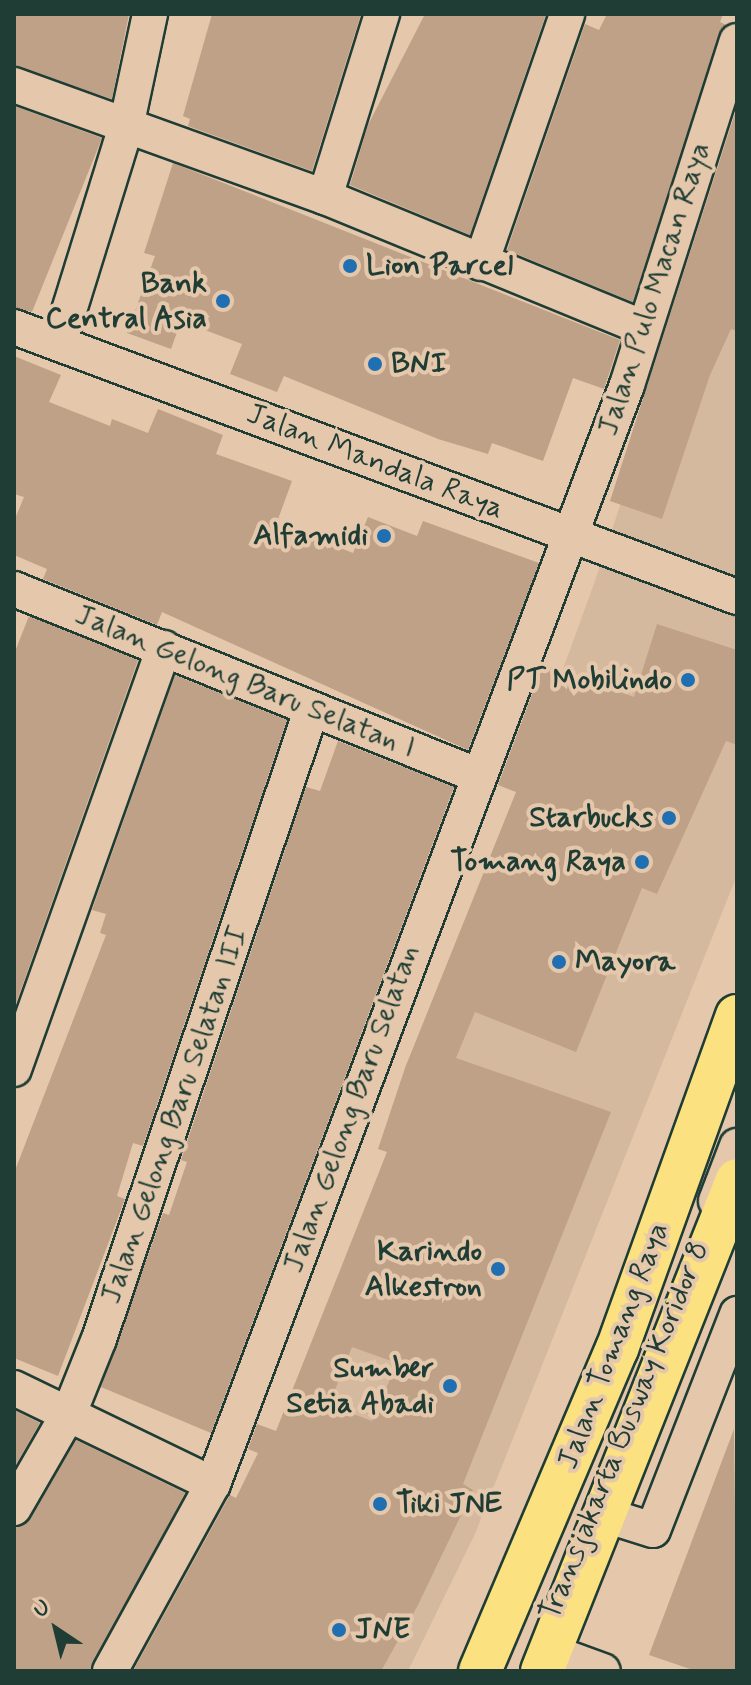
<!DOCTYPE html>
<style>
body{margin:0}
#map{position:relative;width:751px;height:1685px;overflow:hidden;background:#e5c8ac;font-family:Mynerve,sans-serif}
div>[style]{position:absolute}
.built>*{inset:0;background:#d5b99f}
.building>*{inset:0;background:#bea186}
.roads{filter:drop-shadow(2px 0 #1f3d34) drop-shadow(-2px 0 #1f3d34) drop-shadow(0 2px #1f3d34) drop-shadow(0 -2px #1f3d34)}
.minor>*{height:34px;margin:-17px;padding:0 17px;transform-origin:17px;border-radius:17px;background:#e5c8ac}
.major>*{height:42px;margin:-21px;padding:0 21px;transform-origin:21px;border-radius:21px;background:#fbe180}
.dots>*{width:22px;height:22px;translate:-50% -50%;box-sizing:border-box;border:4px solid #e5c8ac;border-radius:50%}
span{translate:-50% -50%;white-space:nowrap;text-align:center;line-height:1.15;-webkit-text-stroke:8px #e5c8ac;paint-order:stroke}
.poi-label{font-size:30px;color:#1f3d34;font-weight:700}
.left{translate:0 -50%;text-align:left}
.right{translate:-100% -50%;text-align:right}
.street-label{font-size:30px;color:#1f3d34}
.frame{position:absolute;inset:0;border:16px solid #1f3d34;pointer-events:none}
.north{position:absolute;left:16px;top:1589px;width:80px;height:80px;-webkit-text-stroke:6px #e5c8ac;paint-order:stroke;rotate:325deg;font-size:22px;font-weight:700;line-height:32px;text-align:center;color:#1f3d34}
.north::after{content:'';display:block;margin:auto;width:28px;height:36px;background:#1f3d34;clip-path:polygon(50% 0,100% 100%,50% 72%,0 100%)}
</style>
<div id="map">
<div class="built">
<div style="clip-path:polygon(737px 152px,737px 875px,475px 1534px,408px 1671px,159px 1671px,274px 1461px,595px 581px)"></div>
</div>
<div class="building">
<div style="clip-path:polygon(14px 14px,129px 14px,112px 99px,14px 66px)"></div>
<div style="clip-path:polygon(212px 14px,361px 14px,312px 171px,188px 126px,190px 119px,183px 116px)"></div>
<div style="clip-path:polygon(425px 14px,546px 14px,470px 235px,350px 185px,368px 125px)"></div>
<div style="clip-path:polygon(607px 14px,723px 14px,720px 22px,726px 25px,633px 302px,507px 250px,585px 24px,599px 30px)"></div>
<div style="clip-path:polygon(14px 106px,102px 138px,32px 312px,14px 308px)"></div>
<div style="clip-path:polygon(737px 107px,737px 331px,731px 329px,710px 375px,662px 519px,610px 501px)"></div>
<div style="clip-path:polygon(173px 163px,620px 340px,604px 389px,573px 378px,543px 461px,492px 443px,488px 454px,438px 439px,284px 376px,277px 392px,230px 374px,242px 344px,181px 321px,171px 349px,127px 333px,155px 256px,144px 253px)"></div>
<div style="clip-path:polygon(14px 356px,61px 375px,49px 402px,110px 426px,112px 419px,148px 433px,158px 409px,223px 435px,216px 454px,292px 481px,277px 522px,353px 553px,368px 517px,417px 536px,423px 521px,539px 563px,468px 750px,162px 612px,157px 625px,43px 579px,47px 569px,14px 555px,14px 521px,24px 497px,14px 494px)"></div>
<div style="clip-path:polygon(29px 616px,138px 660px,14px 1009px,14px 654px)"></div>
<div style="clip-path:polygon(evenodd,657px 624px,737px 650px,737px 745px,726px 741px,657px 894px,642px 888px,576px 1052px,475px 1012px,456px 1058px,611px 1112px,463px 1484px,473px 1490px,418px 1605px,381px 1671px,133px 1671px,230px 1495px,236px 1498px,258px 1453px,248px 1449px,257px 1424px,276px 1431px,387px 1152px,378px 1149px,405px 1068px,516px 792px,498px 785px,543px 665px,634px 697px,657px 624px,352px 1347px,397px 1363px,372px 1421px,329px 1405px,352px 1347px)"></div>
<div style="clip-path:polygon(175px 675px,287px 720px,143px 1146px,133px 1143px,117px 1196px,125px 1199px,58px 1376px,14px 1358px,14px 1173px,106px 935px,100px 933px,106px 914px,92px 910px)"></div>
<div style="clip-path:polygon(338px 741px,454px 787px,211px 1433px,101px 1387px,163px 1213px,169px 1215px,187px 1162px,181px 1160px,306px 787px,320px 791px)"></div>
<div style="clip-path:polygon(14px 1410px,40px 1423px,14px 1468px)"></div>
<div style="clip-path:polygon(734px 1429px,737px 1671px,696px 1671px,649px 1655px)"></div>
<div style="clip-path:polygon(76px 1440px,185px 1493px,90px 1671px,14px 1671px,14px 1528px,31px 1518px)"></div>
</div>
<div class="roads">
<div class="minor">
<div style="left:14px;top:85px;width:331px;rotate:19.8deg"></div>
<div style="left:325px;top:197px;width:343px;rotate:22.3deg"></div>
<div style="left:325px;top:197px;width:192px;rotate:-72.7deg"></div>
<div style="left:481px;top:263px;width:263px;rotate:-70.9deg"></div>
<div style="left:14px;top:327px;width:772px;rotate:20.48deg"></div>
<div style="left:59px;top:343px;width:226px;rotate:-72.8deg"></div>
<div style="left:126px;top:127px;width:116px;rotate:-78deg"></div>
<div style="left:14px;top:589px;width:499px;rotate:21.9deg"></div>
<div style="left:14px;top:1069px;width:447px;rotate:-70.4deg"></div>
<div style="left:716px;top:1201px;width:59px;rotate:-69.1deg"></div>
<div style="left:14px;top:1388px;width:221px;rotate:25.8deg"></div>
<div style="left:14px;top:1508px;width:112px;rotate:-60deg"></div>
<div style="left:70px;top:1411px;width:78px;rotate:-68.1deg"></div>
<div style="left:99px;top:1339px;width:663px;rotate:-71.35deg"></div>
<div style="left:605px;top:1515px;width:50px;rotate:17.4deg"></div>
<div style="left:653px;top:1530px;width:232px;rotate:-68.7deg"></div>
<div style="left:551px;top:1652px;width:55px;rotate:20.1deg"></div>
<div style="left:110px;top:1671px;width:213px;rotate:-61.2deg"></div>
<div style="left:213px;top:1484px;width:1174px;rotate:-69.36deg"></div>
<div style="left:627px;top:385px;width:361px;rotate:-72.3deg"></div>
</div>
<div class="major">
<div style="left:480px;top:1671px;width:350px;rotate:-67deg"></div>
<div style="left:617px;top:1349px;width:354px;rotate:-70.2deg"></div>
<div style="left:542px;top:1671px;width:528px;rotate:-68.34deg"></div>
</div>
</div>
<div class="dots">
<div style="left:350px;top:266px;background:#1f6fb2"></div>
<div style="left:223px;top:301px;background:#1f6fb2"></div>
<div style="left:375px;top:364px;background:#1f6fb2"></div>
<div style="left:384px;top:536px;background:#1f6fb2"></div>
<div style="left:688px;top:680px;background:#1f6fb2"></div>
<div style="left:669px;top:818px;background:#1f6fb2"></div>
<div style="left:642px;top:862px;background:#1f6fb2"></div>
<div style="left:559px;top:962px;background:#1f6fb2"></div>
<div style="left:498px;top:1269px;background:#1f6fb2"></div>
<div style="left:450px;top:1386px;background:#1f6fb2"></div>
<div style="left:380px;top:1504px;background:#1f6fb2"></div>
<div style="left:339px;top:1630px;background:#1f6fb2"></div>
</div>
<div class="poi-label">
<span class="left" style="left:366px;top:266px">Lion Parcel</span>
<span class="right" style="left:207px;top:301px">Bank<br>Central Asia</span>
<span class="left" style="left:391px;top:364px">BNI</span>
<span class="right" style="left:368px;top:536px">Alfamidi</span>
<span class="right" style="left:672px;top:680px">PT Mobilindo</span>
<span class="right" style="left:653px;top:818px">Starbucks</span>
<span class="right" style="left:626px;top:862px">Tomang Raya</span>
<span class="left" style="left:575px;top:962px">Mayora</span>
<span class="right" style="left:482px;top:1269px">Karindo<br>Alkestron</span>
<span class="right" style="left:434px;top:1386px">Sumber<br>Setia Abadi</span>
<span class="left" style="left:396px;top:1504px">Tiki JNE</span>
<span class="left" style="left:355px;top:1630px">JNE</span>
</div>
<div class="street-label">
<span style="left:655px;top:289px;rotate:-72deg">Jalan Pulo Macan Raya</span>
<span style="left:375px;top:462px;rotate:21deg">Jalan Mandala Raya</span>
<span style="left:245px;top:682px;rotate:22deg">Jalan Gelong Baru Selatan I</span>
<span style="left:352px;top:1109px;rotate:-70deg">Jalan Gelong Baru Selatan</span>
<span style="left:175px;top:1115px;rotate:-71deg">Jalan Gelong Baru Selatan III</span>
<span style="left:614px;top:1346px;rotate:-69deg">Jalan Tomang Raya</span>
<span style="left:625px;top:1431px;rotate:-68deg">Transjakarta Busway Koridor 8</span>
</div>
<div class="frame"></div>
<div class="north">U</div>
</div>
